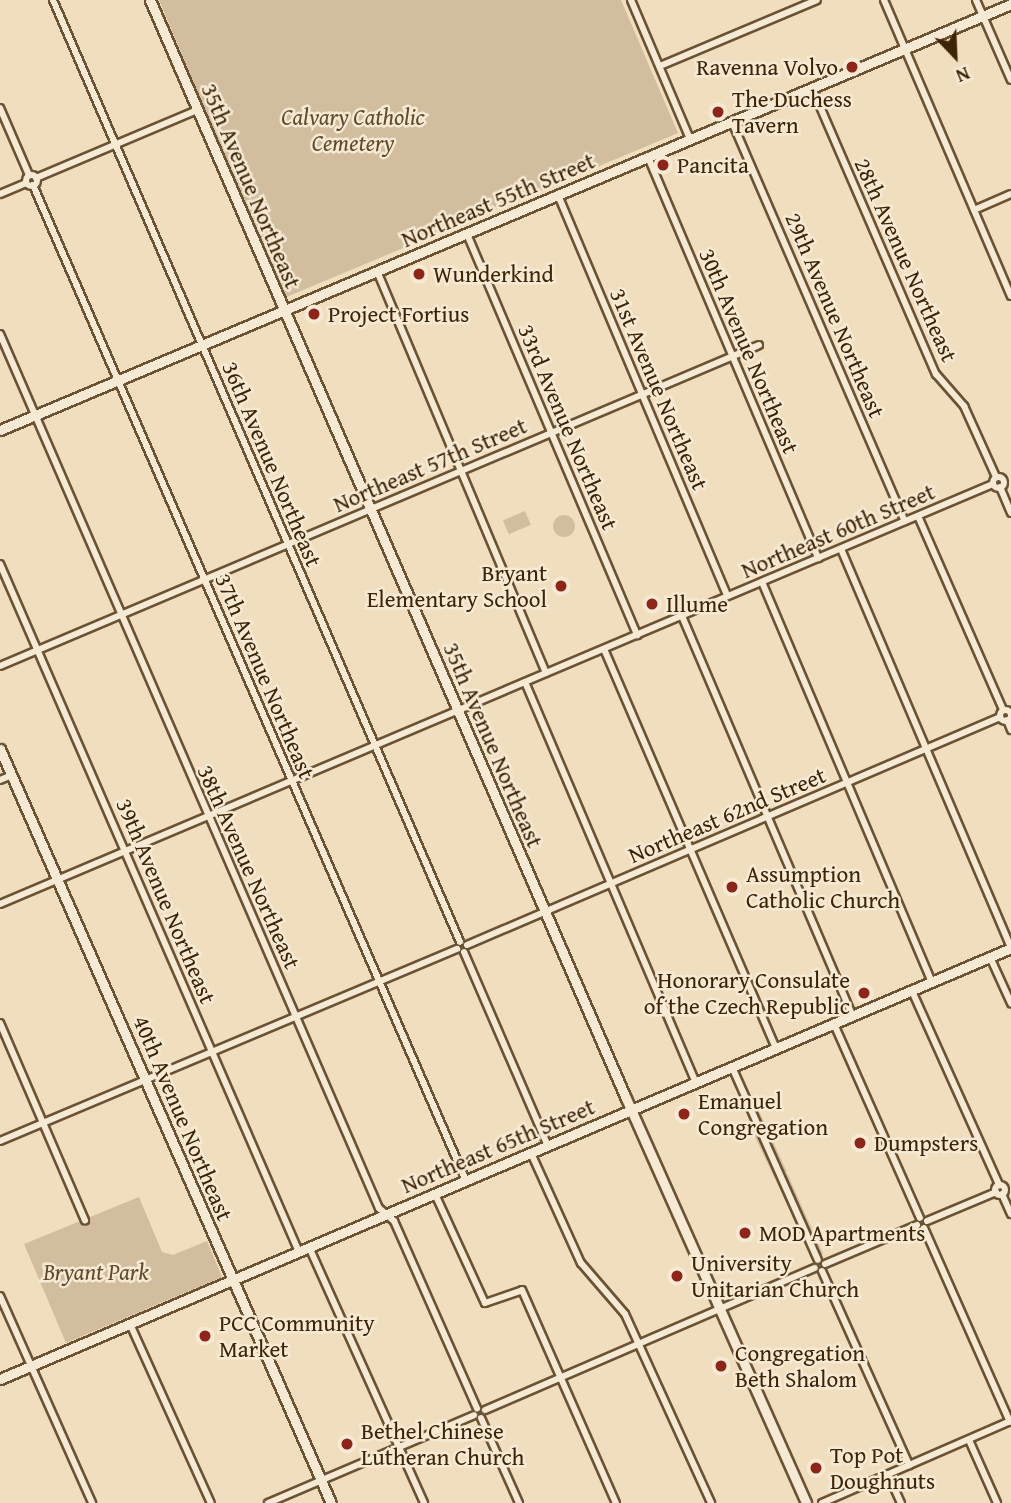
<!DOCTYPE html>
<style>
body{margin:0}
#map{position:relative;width:1011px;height:1503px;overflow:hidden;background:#f1debe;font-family:"Gentium Book Plus",serif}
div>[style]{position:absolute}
.green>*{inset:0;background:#d2be9f;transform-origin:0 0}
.round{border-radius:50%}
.roads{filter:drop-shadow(2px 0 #6a5233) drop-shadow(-2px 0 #6a5233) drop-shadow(0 2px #6a5233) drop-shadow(0 -2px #6a5233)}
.street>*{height:6px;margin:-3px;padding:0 3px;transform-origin:3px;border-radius:3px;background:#f6ead5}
.street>.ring{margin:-3px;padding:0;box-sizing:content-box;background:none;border:6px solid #f6ead5;border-radius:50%}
.secondary>*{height:9px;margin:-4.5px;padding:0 4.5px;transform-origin:4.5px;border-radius:4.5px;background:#f6ead5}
.dots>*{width:19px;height:19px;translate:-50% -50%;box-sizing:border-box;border:4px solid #f6ead5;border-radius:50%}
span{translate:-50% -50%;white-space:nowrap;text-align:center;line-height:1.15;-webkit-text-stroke:5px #f6ead5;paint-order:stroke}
.poi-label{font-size:23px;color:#3d2405}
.right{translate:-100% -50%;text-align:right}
.left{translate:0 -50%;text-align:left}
.park-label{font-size:23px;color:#624a2c;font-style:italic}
.street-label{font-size:23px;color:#3d2405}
.north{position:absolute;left:920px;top:21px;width:70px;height:70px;-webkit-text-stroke:5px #f6ead5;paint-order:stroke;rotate:157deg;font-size:19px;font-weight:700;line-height:28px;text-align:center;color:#3d2405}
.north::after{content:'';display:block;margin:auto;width:24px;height:32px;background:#3d2405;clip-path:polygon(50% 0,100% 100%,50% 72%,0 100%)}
</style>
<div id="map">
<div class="green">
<div style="clip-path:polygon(159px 0,621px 0,678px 133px,284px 298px)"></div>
<div style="left:525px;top:511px;width:15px;height:24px;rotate:67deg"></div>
<div class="round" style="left:553px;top:515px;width:22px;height:22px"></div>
<div style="clip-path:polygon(757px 1107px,787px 1172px,784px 1173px,755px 1108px)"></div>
<div style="clip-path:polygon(757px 1134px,813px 1258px,754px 1135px)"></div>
<div style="clip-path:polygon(787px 1173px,823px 1254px,820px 1255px,785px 1174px)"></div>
<div style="clip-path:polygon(139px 1197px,162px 1252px,173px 1255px,207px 1241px,222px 1277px,66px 1343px,24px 1244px)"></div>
</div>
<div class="roads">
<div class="street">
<div style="left:53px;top:0;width:1026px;rotate:66.63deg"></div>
<div style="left:631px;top:0;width:151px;rotate:67deg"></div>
<div style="left:884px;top:0;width:322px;rotate:66.8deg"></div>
<div style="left:976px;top:0;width:87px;rotate:66.4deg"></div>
<div style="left:660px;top:66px;width:170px;rotate:-22.8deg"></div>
<div style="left:812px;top:88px;width:312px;rotate:66.6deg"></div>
<div style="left:936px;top:374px;width:43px;rotate:48.8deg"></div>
<div style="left:964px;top:406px;width:78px;rotate:65.7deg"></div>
<div style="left:0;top:108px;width:73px;rotate:66.6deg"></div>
<div style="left:732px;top:122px;width:435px;rotate:66.6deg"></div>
<div style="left:648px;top:157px;width:436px;rotate:67deg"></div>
<div class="ring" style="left:25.5px;top:174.5px;width:5px;height:5px"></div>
<div style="left:36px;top:178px;width:175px;rotate:-22.9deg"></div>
<div style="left:33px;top:185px;width:1086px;rotate:66.5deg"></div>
<div style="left:0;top:194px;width:28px;rotate:-23deg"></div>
<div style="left:558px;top:195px;width:435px;rotate:67.1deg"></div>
<div style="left:974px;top:210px;width:40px;rotate:-23.4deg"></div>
<div style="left:467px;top:234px;width:436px;rotate:67deg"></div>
<div style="left:377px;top:271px;width:436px;rotate:67.2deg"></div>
<div style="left:0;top:334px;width:953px;rotate:66.56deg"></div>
<div style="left:379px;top:1208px;width:20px;rotate:41deg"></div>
<div style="left:394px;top:1221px;width:205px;rotate:66.1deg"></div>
<div class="ring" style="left:992.5px;top:476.5px;width:5px;height:5px"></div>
<div style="left:1000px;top:487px;width:28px;rotate:67deg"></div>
<div style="left:918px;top:516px;width:212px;rotate:66.3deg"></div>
<div style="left:841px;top:549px;width:434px;rotate:66.9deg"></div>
<div style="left:0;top:564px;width:750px;rotate:66.51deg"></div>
<div style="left:762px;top:582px;width:435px;rotate:67deg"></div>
<div style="left:682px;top:616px;width:435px;rotate:66.9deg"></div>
<div style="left:604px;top:649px;width:434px;rotate:66.7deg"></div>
<div style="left:0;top:666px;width:824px;rotate:-22.92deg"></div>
<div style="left:525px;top:682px;width:435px;rotate:66.9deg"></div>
<div class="ring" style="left:999.5px;top:709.5px;width:5px;height:5px"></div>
<div style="left:1007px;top:720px;width:11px;rotate:68deg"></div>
<div style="left:0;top:780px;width:13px;rotate:-23deg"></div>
<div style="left:0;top:904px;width:1078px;rotate:-22.93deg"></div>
<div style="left:467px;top:945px;width:580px;rotate:-23.16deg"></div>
<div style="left:464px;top:952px;width:211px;rotate:66.6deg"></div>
<div style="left:990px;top:957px;width:51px;rotate:65.5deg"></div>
<div style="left:912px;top:991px;width:213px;rotate:65.8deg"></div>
<div style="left:0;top:1023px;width:215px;rotate:66.7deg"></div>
<div style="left:834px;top:1024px;width:212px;rotate:66.1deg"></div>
<div style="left:732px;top:1067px;width:211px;rotate:66deg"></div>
<div style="left:0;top:1141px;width:496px;rotate:-22.8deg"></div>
<div style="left:531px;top:1153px;width:121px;rotate:65.6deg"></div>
<div style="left:581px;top:1263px;width:67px;rotate:49.2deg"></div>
<div style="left:625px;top:1314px;width:208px;rotate:65.5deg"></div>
<div class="ring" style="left:995px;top:1185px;width:4px;height:4px"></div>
<div style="left:435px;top:1194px;width:120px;rotate:65.4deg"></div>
<div style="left:485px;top:1303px;width:39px;rotate:-19deg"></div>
<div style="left:522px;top:1290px;width:233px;rotate:66.2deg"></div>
<div style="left:1002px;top:1194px;width:22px;rotate:66deg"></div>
<div style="left:927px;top:1221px;width:75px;rotate:-22.8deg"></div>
<div style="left:924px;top:1228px;width:212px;rotate:66.1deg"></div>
<div style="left:309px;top:1247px;width:281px;rotate:65.8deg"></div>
<div style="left:825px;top:1264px;width:100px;rotate:-23deg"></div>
<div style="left:822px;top:1271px;width:213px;rotate:65.8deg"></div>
<div style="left:0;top:1296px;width:227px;rotate:66deg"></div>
<div style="left:130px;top:1324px;width:196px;rotate:65.7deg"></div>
<div style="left:485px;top:1410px;width:359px;rotate:-23.3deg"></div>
<div style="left:481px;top:1418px;width:93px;rotate:65.9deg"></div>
<div style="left:969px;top:1440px;width:69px;rotate:66deg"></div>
<div style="left:888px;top:1474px;width:32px;rotate:66deg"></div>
<div style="left:268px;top:1503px;width:224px;rotate:-23.1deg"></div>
<div style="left:822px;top:1503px;width:206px;rotate:-23.5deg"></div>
</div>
<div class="secondary">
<div style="left:150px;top:0;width:1195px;rotate:66.57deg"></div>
<div style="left:625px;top:1096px;width:445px;rotate:66deg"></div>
<div style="left:0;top:430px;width:1097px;rotate:-22.85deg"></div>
<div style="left:0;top:749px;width:823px;rotate:66.3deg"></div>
<div style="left:0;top:1379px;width:1099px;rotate:-23.09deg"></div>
</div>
</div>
<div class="dots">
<div style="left:852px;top:67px;background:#8f2418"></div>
<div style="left:718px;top:112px;background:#8f2418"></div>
<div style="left:663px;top:165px;background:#8f2418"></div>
<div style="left:419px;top:274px;background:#8f2418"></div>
<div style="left:314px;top:314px;background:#8f2418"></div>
<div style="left:561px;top:586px;background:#8f2418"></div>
<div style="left:652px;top:604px;background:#8f2418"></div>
<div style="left:732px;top:887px;background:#8f2418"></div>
<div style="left:864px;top:993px;background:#8f2418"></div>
<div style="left:684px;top:1114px;background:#8f2418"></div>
<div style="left:860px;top:1143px;background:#8f2418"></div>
<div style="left:745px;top:1233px;background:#8f2418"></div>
<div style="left:677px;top:1276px;background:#8f2418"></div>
<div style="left:205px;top:1336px;background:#8f2418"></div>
<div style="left:721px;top:1366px;background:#8f2418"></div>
<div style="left:347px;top:1444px;background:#8f2418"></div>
<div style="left:816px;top:1468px;background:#8f2418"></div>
</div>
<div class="poi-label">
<span class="right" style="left:838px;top:67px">Ravenna Volvo</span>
<span class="left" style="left:732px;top:112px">The Duchess<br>Tavern</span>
<span class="left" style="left:677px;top:165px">Pancita</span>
<span class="left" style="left:433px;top:274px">Wunderkind</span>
<span class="left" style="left:328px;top:314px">Project Fortius</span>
<span class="right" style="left:547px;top:586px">Bryant<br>Elementary School</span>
<span class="left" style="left:666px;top:604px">Illume</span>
<span class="left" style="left:746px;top:887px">Assumption<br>Catholic Church</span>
<span class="right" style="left:850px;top:993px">Honorary Consulate<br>of the Czech Republic</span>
<span class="left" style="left:698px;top:1114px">Emanuel<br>Congregation</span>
<span class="left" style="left:874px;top:1143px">Dumpsters</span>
<span class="left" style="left:759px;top:1233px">MOD Apartments</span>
<span class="left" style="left:691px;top:1276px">University<br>Unitarian Church</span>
<span class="left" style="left:219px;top:1336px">PCC Community<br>Market</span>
<span class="left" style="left:735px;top:1366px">Congregation<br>Beth Shalom</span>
<span class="left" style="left:361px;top:1444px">Bethel Chinese<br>Lutheran Church</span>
<span class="left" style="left:830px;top:1468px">Top Pot<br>Doughnuts</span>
</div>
<div class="park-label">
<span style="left:353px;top:130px">Calvary Catholic<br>Cemetery</span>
<span style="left:96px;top:1272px">Bryant Park</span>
</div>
<div class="street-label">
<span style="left:251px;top:186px;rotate:67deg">35th Avenue Northeast</span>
<span style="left:498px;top:200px;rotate:-23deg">Northeast 55th Street</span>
<span style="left:906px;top:260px;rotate:66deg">28th Avenue Northeast</span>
<span style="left:835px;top:315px;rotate:67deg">29th Avenue Northeast</span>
<span style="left:749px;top:351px;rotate:67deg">30th Avenue Northeast</span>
<span style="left:659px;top:389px;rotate:67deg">31st Avenue Northeast</span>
<span style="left:568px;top:427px;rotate:67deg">33rd Avenue Northeast</span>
<span style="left:272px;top:464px;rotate:67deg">36th Avenue Northeast</span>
<span style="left:430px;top:465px;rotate:-23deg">Northeast 57th Street</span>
<span style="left:838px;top:531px;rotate:-23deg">Northeast 60th Street</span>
<span style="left:265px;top:676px;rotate:67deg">37th Avenue Northeast</span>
<span style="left:493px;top:745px;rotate:67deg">35th Avenue Northeast</span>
<span style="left:727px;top:815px;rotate:-23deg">Northeast 62nd Street</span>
<span style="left:249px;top:867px;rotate:66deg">38th Avenue Northeast</span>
<span style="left:166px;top:901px;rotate:67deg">39th Avenue Northeast</span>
<span style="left:183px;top:1118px;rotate:67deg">40th Avenue Northeast</span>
<span style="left:498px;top:1146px;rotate:-23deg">Northeast 65th Street</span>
</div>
<div class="north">N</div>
</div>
